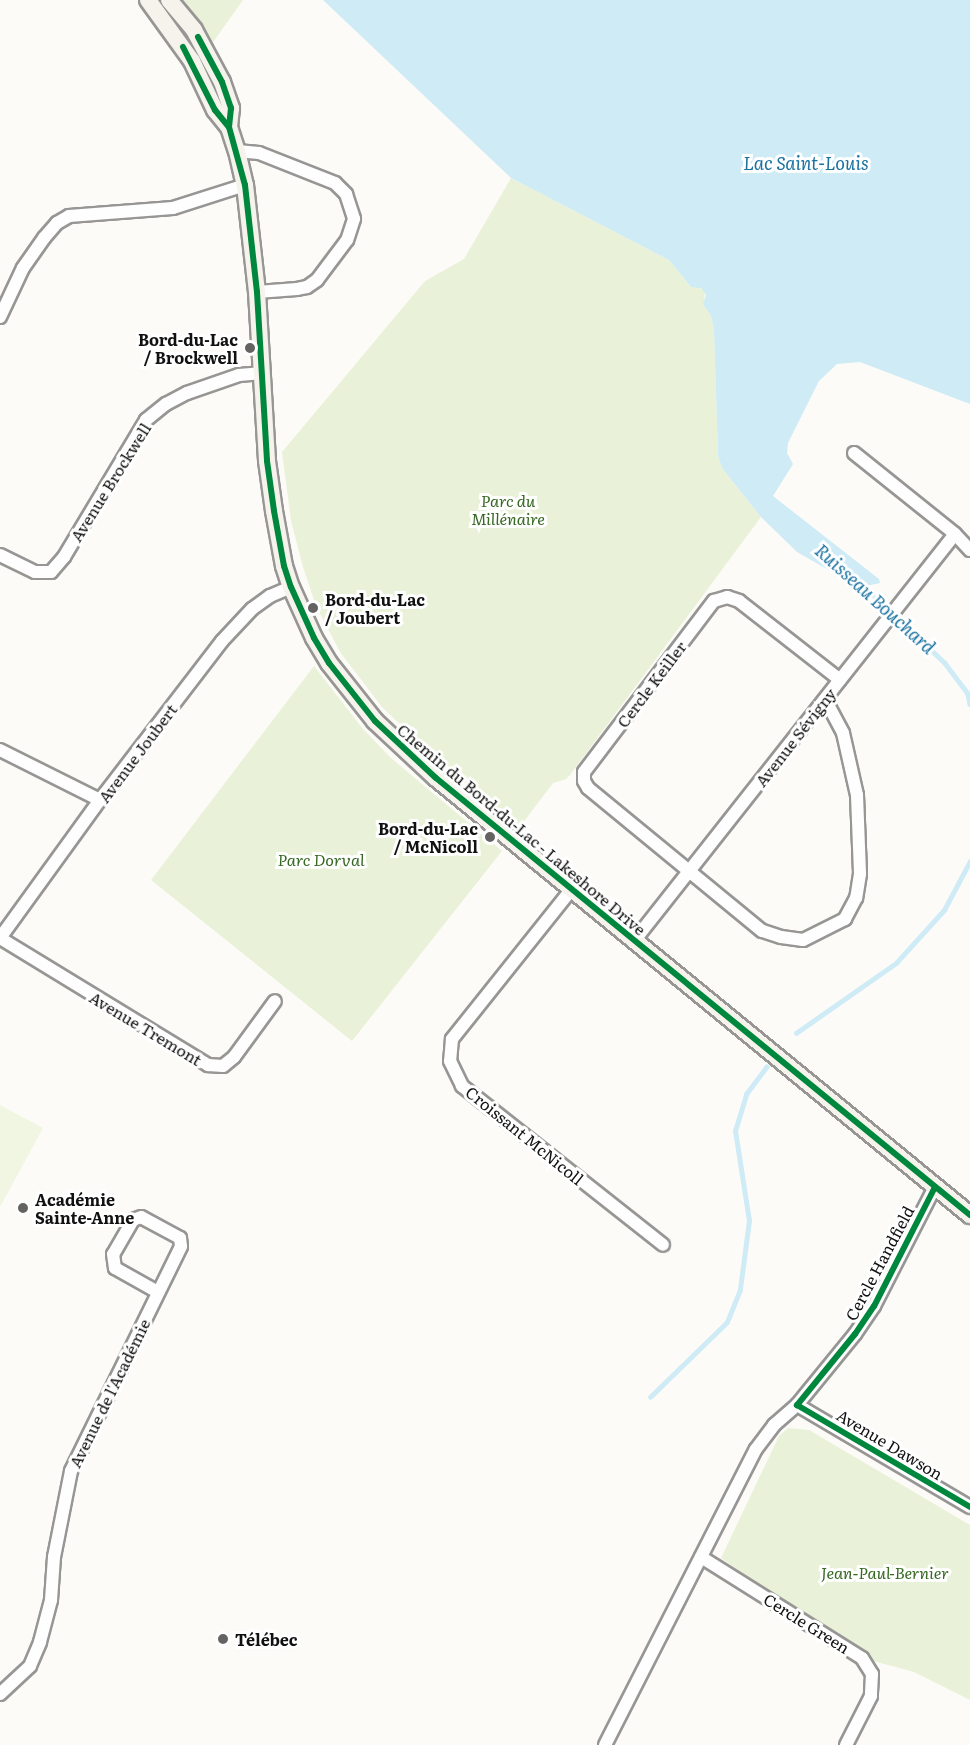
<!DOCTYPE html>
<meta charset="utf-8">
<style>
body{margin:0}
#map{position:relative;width:970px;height:1745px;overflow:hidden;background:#fdfbf7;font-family:Literata,serif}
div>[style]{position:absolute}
.green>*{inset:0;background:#e9f2d8}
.pitch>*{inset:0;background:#f1f6e2}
.water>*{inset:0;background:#ceebf6}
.stream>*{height:4.5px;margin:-2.25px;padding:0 2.25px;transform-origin:2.25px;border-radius:2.25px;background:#ceebf6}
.roads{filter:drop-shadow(2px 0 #979695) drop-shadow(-2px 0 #979695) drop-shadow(0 2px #979695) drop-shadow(0 -2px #979695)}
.street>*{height:12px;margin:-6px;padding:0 6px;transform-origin:6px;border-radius:6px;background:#fffefe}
.secondary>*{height:16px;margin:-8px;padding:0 8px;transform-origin:8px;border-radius:8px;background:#f5f3ec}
.cycleway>*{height:6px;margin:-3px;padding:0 3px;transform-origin:3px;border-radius:3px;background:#00873e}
.dots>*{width:16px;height:16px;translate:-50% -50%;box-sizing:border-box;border:3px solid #fff;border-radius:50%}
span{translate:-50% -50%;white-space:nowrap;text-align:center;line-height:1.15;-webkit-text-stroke:6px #fff;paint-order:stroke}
.poi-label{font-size:16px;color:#111;font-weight:700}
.right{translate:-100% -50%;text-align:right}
.left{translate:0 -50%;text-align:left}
.street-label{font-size:16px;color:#111}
.park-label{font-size:16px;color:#366821;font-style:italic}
.water-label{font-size:18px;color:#1b72a1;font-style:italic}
</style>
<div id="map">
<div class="green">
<div style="clip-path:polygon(177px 0,243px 0,211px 45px)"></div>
<div style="clip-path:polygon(511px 178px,669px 260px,691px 287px,699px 287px,705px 292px,704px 304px,711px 316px,714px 330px,718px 456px,722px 468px,761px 517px,570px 775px,566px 779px,553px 783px,519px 828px,413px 737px,382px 707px,340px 652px,316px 606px,303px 567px,291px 521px,282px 452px,425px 281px,464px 259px)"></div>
<div style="clip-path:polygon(314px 666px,363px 729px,391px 758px,502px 851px,352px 1041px,151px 880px)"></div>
<div style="clip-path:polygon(788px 1428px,809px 1430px,970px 1525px,970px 1700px,914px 1672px,862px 1658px,721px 1558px,779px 1436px)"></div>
</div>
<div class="pitch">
<div style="clip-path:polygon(0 1105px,43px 1128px,0 1207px)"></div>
</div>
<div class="water">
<div style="clip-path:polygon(323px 0,970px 0,970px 404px,860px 362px,837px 364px,819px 381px,788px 443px,787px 453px,793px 464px,773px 496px,879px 579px,880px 583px,866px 586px,834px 573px,797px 552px,761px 517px,722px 468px,718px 456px,714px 330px,711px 316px,703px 304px,706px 295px,701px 288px,691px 287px,669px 260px,511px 178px)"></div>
</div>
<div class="stream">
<div style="left:861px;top:583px;width:116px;rotate:43.6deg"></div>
<div style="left:945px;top:663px;width:39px;rotate:53deg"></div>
<div style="left:968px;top:694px;width:10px;rotate:79deg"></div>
<div style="left:796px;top:1033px;width:122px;rotate:-35deg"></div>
<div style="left:896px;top:963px;width:72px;rotate:-47.8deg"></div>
<div style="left:944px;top:910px;width:55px;rotate:-62deg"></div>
<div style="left:650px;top:1397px;width:107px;rotate:-44.2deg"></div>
<div style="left:727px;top:1322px;width:35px;rotate:-68deg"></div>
<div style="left:740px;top:1289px;width:69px;rotate:-82.5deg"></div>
<div style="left:749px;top:1221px;width:91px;rotate:-98.8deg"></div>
<div style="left:735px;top:1131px;width:39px;rotate:-73deg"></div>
<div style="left:746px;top:1094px;width:34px;rotate:-53deg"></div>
</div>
<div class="roads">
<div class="street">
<div style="left:237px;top:151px;width:22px;rotate:5deg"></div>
<div style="left:259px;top:153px;width:82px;rotate:21.5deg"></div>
<div style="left:335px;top:183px;width:16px;rotate:45deg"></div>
<div style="left:346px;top:194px;width:26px;rotate:72deg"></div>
<div style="left:354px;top:219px;width:22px;rotate:108deg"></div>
<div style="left:347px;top:240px;width:50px;rotate:126.9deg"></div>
<div style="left:317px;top:280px;width:12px;rotate:145deg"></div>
<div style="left:307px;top:287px;width:10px;rotate:169deg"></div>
<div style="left:297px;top:289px;width:40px;rotate:175.7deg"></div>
<div style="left:0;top:317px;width:54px;rotate:-64.9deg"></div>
<div style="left:23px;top:268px;width:37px;rotate:-55deg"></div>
<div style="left:44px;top:238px;width:20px;rotate:-49deg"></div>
<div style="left:57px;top:223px;width:14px;rotate:-30deg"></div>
<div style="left:69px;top:216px;width:104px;rotate:-4.4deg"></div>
<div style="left:173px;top:208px;width:76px;rotate:-17.7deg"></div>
<div style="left:854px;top:453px;width:129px;rotate:38.7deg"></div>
<div style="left:955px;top:534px;width:22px;rotate:47deg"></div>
<div style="left:0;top:555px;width:39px;rotate:26deg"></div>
<div style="left:35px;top:572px;width:16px"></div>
<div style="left:51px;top:572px;width:20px;rotate:-49deg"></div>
<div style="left:64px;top:557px;width:160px;rotate:-59.1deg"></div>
<div style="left:146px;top:420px;width:26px;rotate:-39deg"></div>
<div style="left:166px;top:404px;width:24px;rotate:-28deg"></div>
<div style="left:187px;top:393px;width:55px;rotate:-19.1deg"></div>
<div style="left:239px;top:375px;width:24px;rotate:-5deg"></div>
<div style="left:825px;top:699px;width:38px;rotate:62deg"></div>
<div style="left:843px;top:733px;width:64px;rotate:77.3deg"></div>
<div style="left:857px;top:795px;width:79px;rotate:87.8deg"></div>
<div style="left:860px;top:874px;width:24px;rotate:99deg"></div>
<div style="left:856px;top:898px;width:24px;rotate:118deg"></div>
<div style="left:845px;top:919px;width:47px;rotate:153.4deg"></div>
<div style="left:803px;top:940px;width:22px;rotate:-172deg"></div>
<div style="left:781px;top:937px;width:20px;rotate:-162deg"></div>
<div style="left:762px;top:931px;width:225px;rotate:-140.6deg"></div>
<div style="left:588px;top:788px;width:8px;rotate:-120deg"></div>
<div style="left:584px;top:781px;width:9px;rotate:-90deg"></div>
<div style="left:584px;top:772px;width:215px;rotate:-52.8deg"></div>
<div style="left:714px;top:601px;width:14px;rotate:-17deg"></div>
<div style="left:727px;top:597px;width:13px;rotate:18deg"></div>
<div style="left:739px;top:601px;width:128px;rotate:38deg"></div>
<div style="left:0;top:750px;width:112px;rotate:26.6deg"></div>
<div style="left:571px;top:890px;width:191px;rotate:128.6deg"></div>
<div style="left:452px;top:1039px;width:22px;rotate:95deg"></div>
<div style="left:450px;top:1061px;width:28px;rotate:64deg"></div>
<div style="left:462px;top:1086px;width:256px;rotate:38.3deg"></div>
<div style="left:0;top:938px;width:170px;rotate:-54.1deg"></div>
<div style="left:100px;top:800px;width:200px;rotate:-52.5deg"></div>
<div style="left:222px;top:641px;width:44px;rotate:-46.8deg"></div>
<div style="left:252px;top:609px;width:22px;rotate:-36deg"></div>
<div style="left:270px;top:596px;width:23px;rotate:-23deg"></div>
<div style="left:0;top:938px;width:244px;rotate:31.4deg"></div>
<div style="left:208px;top:1065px;width:15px;rotate:4deg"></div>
<div style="left:223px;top:1066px;width:14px;rotate:-39deg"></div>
<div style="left:234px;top:1057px;width:69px;rotate:-53.8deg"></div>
<div style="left:634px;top:941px;width:518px;rotate:-51.74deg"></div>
<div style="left:797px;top:1405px;width:201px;rotate:30.5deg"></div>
<div style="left:701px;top:1557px;width:190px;rotate:32.1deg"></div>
<div style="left:862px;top:1658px;width:19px;rotate:58deg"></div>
<div style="left:872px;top:1674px;width:22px;rotate:93deg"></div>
<div style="left:871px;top:1696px;width:55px;rotate:117deg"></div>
<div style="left:0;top:1694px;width:41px;rotate:-43deg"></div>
<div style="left:30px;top:1666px;width:26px;rotate:-67deg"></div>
<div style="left:40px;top:1642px;width:43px;rotate:-75.3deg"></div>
<div style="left:51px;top:1600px;width:43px;rotate:-86deg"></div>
<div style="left:54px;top:1557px;width:88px;rotate:-78.8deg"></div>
<div style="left:71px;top:1471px;width:250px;rotate:-63.9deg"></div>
<div style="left:181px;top:1246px;width:8px;rotate:-97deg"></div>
<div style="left:180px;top:1238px;width:44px;rotate:-151.7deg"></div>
<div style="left:141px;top:1217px;width:9px;rotate:159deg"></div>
<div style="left:133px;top:1220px;width:39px;rotate:120deg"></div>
<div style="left:113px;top:1254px;width:14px;rotate:82deg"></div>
<div style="left:115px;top:1268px;width:49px;rotate:29.2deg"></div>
<div style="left:605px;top:1745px;width:332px;rotate:-63deg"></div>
<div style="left:756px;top:1449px;width:30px;rotate:-53deg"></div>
<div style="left:774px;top:1425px;width:30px;rotate:-41deg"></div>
<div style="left:797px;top:1405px;width:92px;rotate:-50.8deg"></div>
<div style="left:855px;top:1334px;width:34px;rotate:-56deg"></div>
<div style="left:874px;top:1306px;width:134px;rotate:-62.9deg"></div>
</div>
<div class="secondary">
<div style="left:148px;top:0;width:75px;rotate:54.2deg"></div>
<div style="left:192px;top:61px;width:54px;rotate:64.9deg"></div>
<div style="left:215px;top:110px;width:22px;rotate:51deg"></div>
<div style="left:229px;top:127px;width:25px;rotate:72deg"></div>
<div style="left:237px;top:151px;width:35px;rotate:77deg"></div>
<div style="left:245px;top:185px;width:108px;rotate:83.6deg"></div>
<div style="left:257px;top:292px;width:169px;rotate:86.6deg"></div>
<div style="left:267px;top:461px;width:50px;rotate:82deg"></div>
<div style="left:274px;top:511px;width:56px;rotate:79.7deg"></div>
<div style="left:284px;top:566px;width:22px;rotate:72deg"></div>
<div style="left:291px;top:587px;width:56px;rotate:65.7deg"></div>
<div style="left:314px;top:638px;width:29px;rotate:59deg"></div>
<div style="left:329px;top:663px;width:74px;rotate:51.6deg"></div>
<div style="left:375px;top:721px;width:83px;rotate:43.1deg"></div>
<div style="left:436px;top:778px;width:690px;rotate:39.3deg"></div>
<div style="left:169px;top:0;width:39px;rotate:50deg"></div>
<div style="left:194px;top:30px;width:59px;rotate:61.7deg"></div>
<div style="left:222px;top:82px;width:28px;rotate:71deg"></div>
<div style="left:231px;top:108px;width:19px;rotate:96deg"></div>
</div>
</div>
<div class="cycleway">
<div style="left:198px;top:37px;width:51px;rotate:61.9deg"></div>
<div style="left:222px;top:82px;width:28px;rotate:71deg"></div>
<div style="left:231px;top:108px;width:19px;rotate:96deg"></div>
<div style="left:183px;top:47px;width:71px;rotate:63.1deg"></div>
<div style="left:215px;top:110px;width:22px;rotate:51deg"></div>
<div style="left:229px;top:127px;width:60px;rotate:74.6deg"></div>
<div style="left:245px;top:185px;width:108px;rotate:83.6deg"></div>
<div style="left:257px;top:292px;width:169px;rotate:86.6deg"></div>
<div style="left:267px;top:461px;width:50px;rotate:82deg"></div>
<div style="left:274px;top:511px;width:56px;rotate:79.7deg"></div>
<div style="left:284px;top:566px;width:22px;rotate:72deg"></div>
<div style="left:291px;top:587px;width:56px;rotate:65.7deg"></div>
<div style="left:314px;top:638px;width:29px;rotate:59deg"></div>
<div style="left:329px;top:663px;width:74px;rotate:51.6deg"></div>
<div style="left:375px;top:721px;width:83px;rotate:43.1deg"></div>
<div style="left:436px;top:778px;width:690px;rotate:39.3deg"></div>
<div style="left:935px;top:1187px;width:134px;rotate:117.1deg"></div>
<div style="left:874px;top:1306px;width:34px;rotate:124deg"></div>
<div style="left:855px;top:1334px;width:92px;rotate:129.2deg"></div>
<div style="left:797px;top:1405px;width:201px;rotate:30.5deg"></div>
</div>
<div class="dots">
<div style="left:250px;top:348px;background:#646362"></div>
<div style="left:313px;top:608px;background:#646362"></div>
<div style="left:490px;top:837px;background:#646362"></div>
<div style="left:23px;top:1208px;background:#646362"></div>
<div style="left:223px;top:1639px;background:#646362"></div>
</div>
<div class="poi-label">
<span class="right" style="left:238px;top:348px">Bord-du-Lac<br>/ Brockwell</span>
<span class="left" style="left:325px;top:608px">Bord-du-Lac<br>/ Joubert</span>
<span class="right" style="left:478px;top:837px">Bord-du-Lac<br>/ McNicoll</span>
<span class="left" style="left:35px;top:1208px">Académie<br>Sainte-Anne</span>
<span class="left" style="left:235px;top:1639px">Télébec</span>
</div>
<div class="street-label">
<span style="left:110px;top:482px;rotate:-58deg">Avenue Brockwell</span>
<span style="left:651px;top:684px;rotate:-53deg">Cercle Keiller</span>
<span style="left:795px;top:737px;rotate:-52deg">Avenue Sévigny</span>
<span style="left:137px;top:753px;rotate:-53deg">Avenue Joubert</span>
<span style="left:522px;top:829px;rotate:40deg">Chemin du Bord-du-Lac - Lakeshore Drive</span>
<span style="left:146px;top:1028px;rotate:31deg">Avenue Tremont</span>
<span style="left:525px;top:1135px;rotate:39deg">Croissant McNicoll</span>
<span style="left:879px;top:1263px;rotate:-62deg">Cercle Handfield</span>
<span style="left:109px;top:1393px;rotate:-64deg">Avenue de l'Académie</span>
<span style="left:890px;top:1444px;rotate:31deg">Avenue Dawson</span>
<span style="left:807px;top:1623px;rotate:32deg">Cercle Green</span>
</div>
<div class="park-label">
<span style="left:508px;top:509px">Parc du<br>Millénaire</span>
<span style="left:321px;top:859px">Parc Dorval</span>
<span style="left:885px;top:1572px">Jean-Paul-Bernier</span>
</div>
<div class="water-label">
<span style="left:806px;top:163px">Lac Saint-Louis</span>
<span style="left:875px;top:599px;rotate:42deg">Ruisseau Bouchard</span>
</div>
</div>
